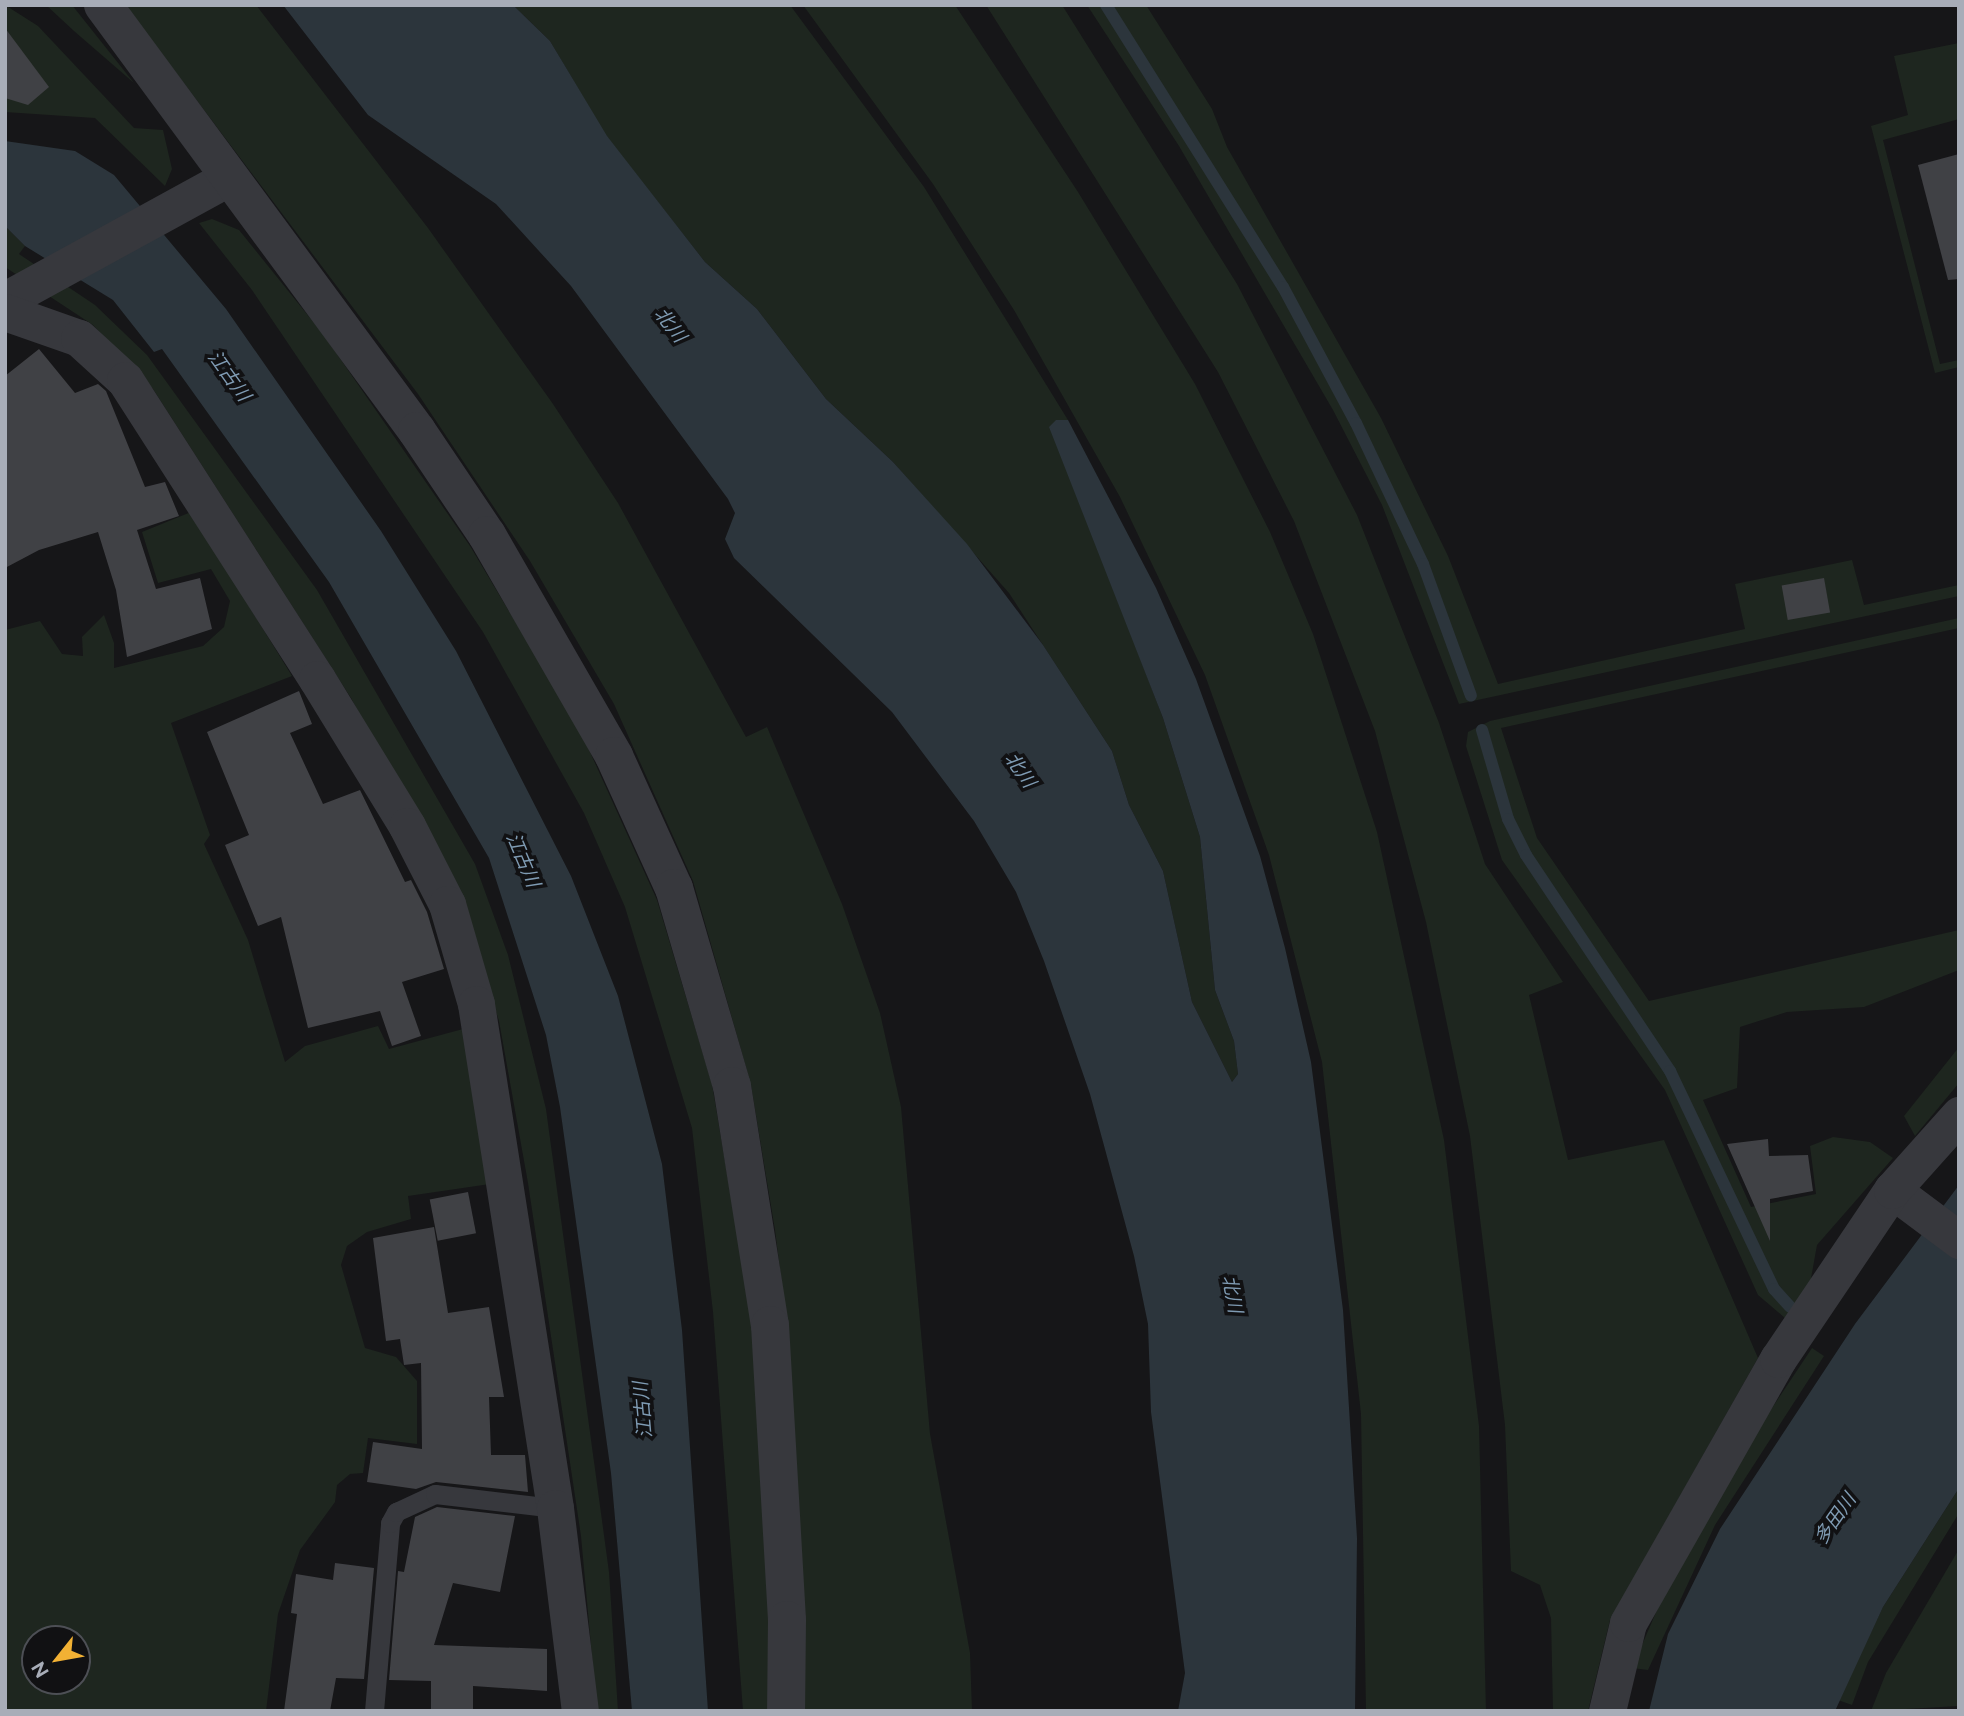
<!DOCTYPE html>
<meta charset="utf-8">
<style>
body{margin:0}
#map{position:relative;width:1964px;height:1716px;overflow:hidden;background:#161618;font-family:Raleway,"Noto Sans JP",sans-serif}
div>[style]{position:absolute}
.green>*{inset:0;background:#1e261f}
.water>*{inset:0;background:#2c353c}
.stream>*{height:12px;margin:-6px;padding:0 6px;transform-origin:6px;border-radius:6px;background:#2c353c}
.building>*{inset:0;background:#404145;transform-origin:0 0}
.service>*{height:19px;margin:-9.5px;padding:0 9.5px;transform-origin:9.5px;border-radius:9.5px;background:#37383d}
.minor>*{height:37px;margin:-18.5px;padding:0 18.5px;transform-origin:18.5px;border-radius:18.5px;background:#37383d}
.tertiary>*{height:38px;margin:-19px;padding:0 19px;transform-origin:19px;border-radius:19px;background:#37383d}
span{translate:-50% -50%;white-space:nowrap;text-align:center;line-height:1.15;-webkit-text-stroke:7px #111113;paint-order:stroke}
.water-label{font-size:19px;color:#7f9bb3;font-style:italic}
.frame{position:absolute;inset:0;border:7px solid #a8adb8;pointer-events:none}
.north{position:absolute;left:21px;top:1625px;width:70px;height:70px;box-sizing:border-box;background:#111113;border:2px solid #4d4f55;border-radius:50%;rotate:239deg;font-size:19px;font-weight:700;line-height:28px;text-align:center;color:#a8adb8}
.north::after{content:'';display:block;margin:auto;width:24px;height:32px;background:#f2b134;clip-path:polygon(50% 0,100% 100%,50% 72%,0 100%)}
</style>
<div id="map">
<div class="green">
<div style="clip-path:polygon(5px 5px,38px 26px,134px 128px,163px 130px,172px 169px,165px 186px,95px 118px,5px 112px)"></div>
<div style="clip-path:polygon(46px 5px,72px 5px,134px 83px,74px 31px)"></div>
<div style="clip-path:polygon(125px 5px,256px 5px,428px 228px,553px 404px,618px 503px,746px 737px,767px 727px,842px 904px,880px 1013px,901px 1107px,930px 1434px,970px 1653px,972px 1711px,805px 1711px,788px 1332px,775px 1230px,751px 1085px,693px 881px,614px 704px,530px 561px,418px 394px)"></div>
<div style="clip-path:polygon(513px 5px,790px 5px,924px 187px,1068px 420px,1056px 420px,1079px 498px,1163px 718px,1200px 837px,1215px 990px,1234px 1041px,1238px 1074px,1232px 1082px,1192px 1002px,1163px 871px,1129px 805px,1112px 751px,1009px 593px,893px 462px,826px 399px,757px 309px,705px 262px,606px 136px,550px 41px)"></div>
<div style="clip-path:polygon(803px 5px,955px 5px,1078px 192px,1195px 384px,1270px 532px,1313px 634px,1377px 832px,1444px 1140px,1479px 1426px,1486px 1711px,1366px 1711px,1361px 1414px,1322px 1062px,1269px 855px,1205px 675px,1120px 497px,1014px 310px,933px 184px)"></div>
<div style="clip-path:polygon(986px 5px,1062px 5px,1237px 284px,1357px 515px,1439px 723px,1485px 864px,1563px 982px,1529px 995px,1568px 1160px,1664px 1140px,1758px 1358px,1610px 1620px,1588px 1711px,1553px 1711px,1551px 1618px,1540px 1585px,1511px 1571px,1505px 1425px,1470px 1136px,1426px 922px,1375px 731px,1294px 521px,1218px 372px)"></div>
<div style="clip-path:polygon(1087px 5px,1146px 5px,1212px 109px,1227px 147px,1381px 418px,1448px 556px,1498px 684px,1745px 629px,1735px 584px,1852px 560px,1864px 605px,1959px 585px,1959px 596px,1459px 704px,1382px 505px,1333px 410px,1179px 146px)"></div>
<div style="clip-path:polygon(1959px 43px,1959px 119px,1883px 140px,1940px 364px,1959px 360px,1959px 367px,1935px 373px,1871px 126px,1908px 115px,1894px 56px)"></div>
<div style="clip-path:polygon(212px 219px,239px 230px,323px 334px,470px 546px,580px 730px,657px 900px,712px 1084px,754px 1335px,769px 1620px,768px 1711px,743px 1711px,713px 1312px,692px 1128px,625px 907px,584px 813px,483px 632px,252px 290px,199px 223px)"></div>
<div style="clip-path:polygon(5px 226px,25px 246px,19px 254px,95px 305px,147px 355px,317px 590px,475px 864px,508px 955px,546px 1109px,609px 1572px,618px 1711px,597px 1711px,581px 1536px,528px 1183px,499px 1021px,467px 917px,351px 698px,153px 389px,93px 325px,5px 267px)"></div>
<div style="clip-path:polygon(evenodd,191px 512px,292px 676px,171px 723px,210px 835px,204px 844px,248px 940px,285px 1062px,305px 1046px,378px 1026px,389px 1049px,463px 1029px,490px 1184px,408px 1196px,411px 1219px,367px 1232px,347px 1246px,341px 1265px,365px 1348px,396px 1357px,417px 1381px,417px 1444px,368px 1438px,363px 1473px,350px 1474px,337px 1485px,335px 1502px,300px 1550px,278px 1614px,266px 1711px,5px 1711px,5px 630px,40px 621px,62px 654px,83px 656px,82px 637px,104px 615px,114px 643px,114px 668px,203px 646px,224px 627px,230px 601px,211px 569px,158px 583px,142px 532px,191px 512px,35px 1639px,77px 1639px,77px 1681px,35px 1681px,35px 1639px)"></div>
<div style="clip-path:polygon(1959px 618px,1959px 628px,1501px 728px,1537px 838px,1649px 1001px,1959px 930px,1959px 970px,1864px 1007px,1787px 1012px,1740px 1027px,1737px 1088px,1703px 1100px,1751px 1207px,1816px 1194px,1810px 1146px,1833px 1137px,1870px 1142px,1893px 1158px,1817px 1245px,1810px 1284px,1785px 1318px,1758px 1295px,1665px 1090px,1502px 860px,1466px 746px,1468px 732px,1490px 721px)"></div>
<div style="clip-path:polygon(1959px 1047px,1959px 1083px,1915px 1136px,1904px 1116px)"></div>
<div style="clip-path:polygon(1812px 1348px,1824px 1356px,1715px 1525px,1648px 1670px,1632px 1668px,1670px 1580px,1742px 1453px)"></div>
<div style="clip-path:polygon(1959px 1488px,1959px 1513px,1868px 1662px,1852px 1705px,1838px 1700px,1883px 1607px)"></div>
<div style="clip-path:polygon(1959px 1549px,1959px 1706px,1871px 1711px,1886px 1673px)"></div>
</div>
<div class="water">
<div style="clip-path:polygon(283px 5px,513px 5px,550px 41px,607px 136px,705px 262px,757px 309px,826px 399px,893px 462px,967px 544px,1043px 645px,1112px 751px,1129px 805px,1163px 871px,1192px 1002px,1232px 1082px,1238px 1074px,1234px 1041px,1215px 990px,1200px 837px,1163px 718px,1049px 427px,1056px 420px,1068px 420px,1156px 588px,1196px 679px,1260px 856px,1285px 948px,1311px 1062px,1343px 1310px,1357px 1538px,1355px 1711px,1178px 1711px,1185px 1673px,1151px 1412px,1148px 1324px,1134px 1256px,1090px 1094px,1044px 961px,1016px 892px,974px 821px,892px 712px,734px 558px,725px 539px,735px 513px,728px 499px,571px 286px,496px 204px,368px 115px)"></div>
<div style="clip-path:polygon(5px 141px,75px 151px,114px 175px,226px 309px,381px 531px,456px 651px,571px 876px,618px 996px,662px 1164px,682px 1330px,708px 1711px,632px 1711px,611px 1473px,560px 1107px,546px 1035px,489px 858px,329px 582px,162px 349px,154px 352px,113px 300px,25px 246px,5px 226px)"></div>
<div style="clip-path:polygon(1959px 1185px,1959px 1488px,1883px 1607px,1835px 1711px,1649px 1711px,1668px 1634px,1720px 1529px,1855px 1324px)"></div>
</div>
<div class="stream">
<div style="left:1106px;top:5px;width:333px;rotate:57.9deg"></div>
<div style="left:1283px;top:287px;width:154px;rotate:61.8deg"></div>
<div style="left:1356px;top:423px;width:156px;rotate:64.6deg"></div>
<div style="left:1423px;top:564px;width:140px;rotate:70deg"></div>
<div style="left:1482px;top:730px;width:93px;rotate:73.7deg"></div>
<div style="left:1508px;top:819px;width:40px;rotate:63.4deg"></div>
<div style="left:1526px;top:855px;width:260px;rotate:56.3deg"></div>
<div style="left:1670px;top:1071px;width:242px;rotate:64.5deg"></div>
<div style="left:1774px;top:1289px;width:24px;rotate:48deg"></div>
</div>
<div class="building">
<div style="clip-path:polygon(5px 28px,49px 87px,28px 105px,5px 98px)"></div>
<div style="clip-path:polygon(1959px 154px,1959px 279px,1948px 280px,1918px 165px)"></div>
<div style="clip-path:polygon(39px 349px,75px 393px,98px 384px,106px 391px,145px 487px,165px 482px,179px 516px,137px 530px,156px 589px,200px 578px,212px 629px,127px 657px,116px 590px,98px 532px,39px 550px,5px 568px,5px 376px)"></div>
<div style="left:1824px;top:578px;width:35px;height:43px;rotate:80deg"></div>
<div style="clip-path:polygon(299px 691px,312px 724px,290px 733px,323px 804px,360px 790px,405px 882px,411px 880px,427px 912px,444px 969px,402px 982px,421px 1036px,392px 1046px,380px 1011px,308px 1028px,281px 917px,258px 926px,225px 845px,249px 835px,207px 732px)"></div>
<div style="clip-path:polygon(1768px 1139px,1769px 1156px,1808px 1155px,1813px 1191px,1770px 1199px,1770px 1241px,1727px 1144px)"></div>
<div style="left:468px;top:1192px;width:42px;height:39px;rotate:79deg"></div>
<div style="clip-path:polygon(434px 1227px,448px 1313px,489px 1307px,504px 1397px,489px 1397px,491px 1455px,525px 1455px,528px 1492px,436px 1482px,416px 1489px,367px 1482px,373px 1442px,422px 1449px,421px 1363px,404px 1365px,400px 1339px,386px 1341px,373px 1238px)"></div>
<div style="clip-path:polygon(437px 1507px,515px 1516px,500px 1592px,453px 1583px,434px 1645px,547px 1649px,547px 1691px,473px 1686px,473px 1711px,431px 1711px,431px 1681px,389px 1680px,398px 1571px,404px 1572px,415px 1517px)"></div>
<div style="clip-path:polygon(335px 1563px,374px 1568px,364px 1679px,336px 1678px,330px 1711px,284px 1711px,297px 1614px,291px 1613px,296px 1574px,333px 1580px)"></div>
</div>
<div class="service">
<div style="left:374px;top:1711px;width:189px;rotate:-85.1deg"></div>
<div style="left:390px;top:1523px;width:13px;rotate:-61deg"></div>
<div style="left:396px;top:1512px;width:43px;rotate:-24.8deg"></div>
<div style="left:435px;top:1494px;width:121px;rotate:6.7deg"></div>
</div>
<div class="minor">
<div style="left:5px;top:300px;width:256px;rotate:-28.7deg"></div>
<div style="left:5px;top:312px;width:78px;rotate:19.4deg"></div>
<div style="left:79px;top:338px;width:62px;rotate:42.4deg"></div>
<div style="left:125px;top:380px;width:355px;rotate:57.3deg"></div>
<div style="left:317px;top:679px;width:172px;rotate:58.5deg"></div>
<div style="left:407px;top:826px;width:88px;rotate:62.9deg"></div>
<div style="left:447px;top:904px;width:104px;rotate:73.8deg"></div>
<div style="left:476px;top:1004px;width:510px;rotate:81.09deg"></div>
<div style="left:555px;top:1508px;width:205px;rotate:83deg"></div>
<div style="left:1892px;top:1190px;width:84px;rotate:36.7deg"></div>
<div style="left:1607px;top:1711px;width:90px;rotate:-76.6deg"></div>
<div style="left:1628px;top:1623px;width:304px;rotate:-60.4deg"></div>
<div style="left:1778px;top:1359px;width:204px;rotate:-56deg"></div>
<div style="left:1892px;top:1190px;width:101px;rotate:-48.2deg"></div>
</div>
<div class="tertiary">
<div style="left:103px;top:5px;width:529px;rotate:53.61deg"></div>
<div style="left:417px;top:431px;width:125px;rotate:56.1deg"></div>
<div style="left:487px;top:535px;width:255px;rotate:60.1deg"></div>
<div style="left:614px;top:756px;width:145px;rotate:65.6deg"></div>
<div style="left:674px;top:888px;width:206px;rotate:73.7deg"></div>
<div style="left:732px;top:1086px;width:242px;rotate:81deg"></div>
<div style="left:770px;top:1325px;width:295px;rotate:86.7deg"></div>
<div style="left:787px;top:1620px;width:91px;rotate:90.6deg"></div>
</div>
<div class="water-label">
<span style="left:670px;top:325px;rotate:52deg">北川</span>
<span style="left:229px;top:376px;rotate:54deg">江古川</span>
<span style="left:1020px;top:770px;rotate:55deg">北川</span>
<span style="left:523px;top:860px;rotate:67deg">江古川</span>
<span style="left:1232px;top:1294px;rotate:79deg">北川</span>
<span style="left:643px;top:1410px;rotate:-95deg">江古川</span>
<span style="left:1835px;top:1519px;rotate:-55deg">多田川</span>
</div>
<div class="frame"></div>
<div class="north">N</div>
</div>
